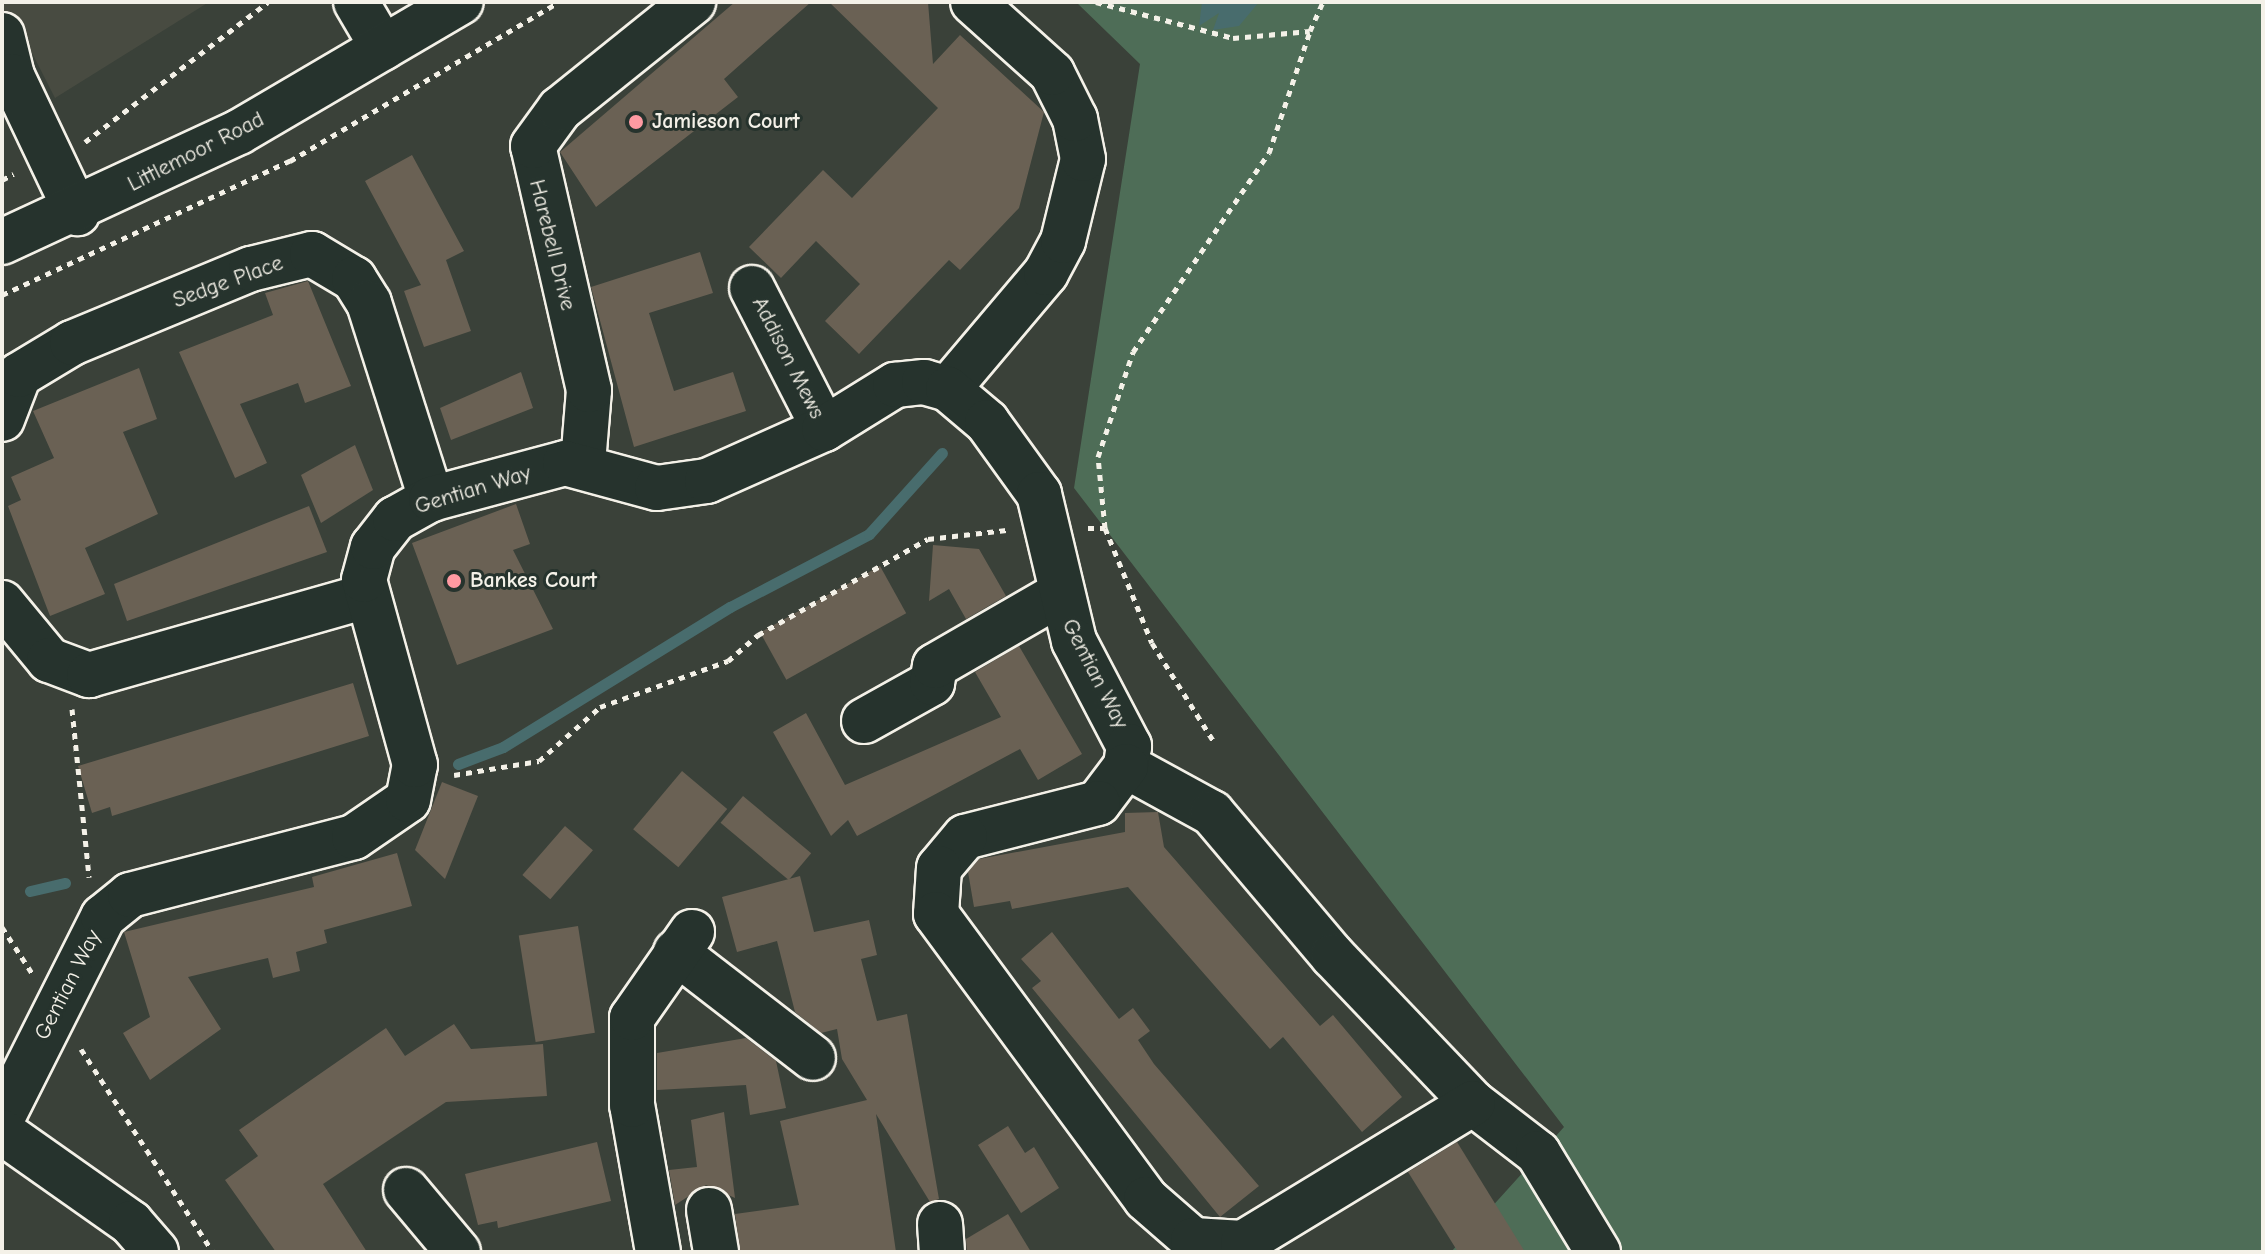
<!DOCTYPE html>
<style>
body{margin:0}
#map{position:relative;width:2265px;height:1254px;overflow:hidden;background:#3a4139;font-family:"Comic Neue",sans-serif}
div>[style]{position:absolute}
.built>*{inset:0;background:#484b41}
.green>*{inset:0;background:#4e6d57}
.water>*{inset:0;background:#486c6d}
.stream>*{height:11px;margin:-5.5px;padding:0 5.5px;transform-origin:5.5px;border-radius:5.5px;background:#486c6d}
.building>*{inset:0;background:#6a6154;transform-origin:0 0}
.path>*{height:5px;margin-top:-2.5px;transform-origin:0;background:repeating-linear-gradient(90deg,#f4f1e8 0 6px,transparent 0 12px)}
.roads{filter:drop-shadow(2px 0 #f4f1e8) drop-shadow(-2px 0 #f4f1e8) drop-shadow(0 2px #f4f1e8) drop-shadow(0 -2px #f4f1e8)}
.minor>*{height:44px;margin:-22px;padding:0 22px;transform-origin:22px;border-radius:22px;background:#26332d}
.major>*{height:44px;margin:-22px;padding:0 22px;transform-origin:22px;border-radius:22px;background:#26332d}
.dots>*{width:22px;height:22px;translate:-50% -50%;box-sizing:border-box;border:4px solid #26332d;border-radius:50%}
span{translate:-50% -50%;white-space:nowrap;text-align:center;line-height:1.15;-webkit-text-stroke:6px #26332d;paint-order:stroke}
.poi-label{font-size:22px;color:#f4f1e8;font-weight:700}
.left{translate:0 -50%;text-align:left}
.street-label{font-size:22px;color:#f4f1e8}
.frame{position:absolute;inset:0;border:4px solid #f4f1e8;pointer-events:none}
</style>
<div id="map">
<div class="built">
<div style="clip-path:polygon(2px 2px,209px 2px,55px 98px,30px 49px,2px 61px)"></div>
</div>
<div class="green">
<div style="clip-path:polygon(1076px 2px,2263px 2px,2263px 1252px,1451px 1252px,1564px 1127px,1074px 488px,1140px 64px)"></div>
</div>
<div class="water">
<div style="clip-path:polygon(1202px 2px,1259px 2px,1239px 26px,1213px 30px,1219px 13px,1199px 26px)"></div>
</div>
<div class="stream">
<div style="left:458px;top:764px;width:48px;rotate:-20.7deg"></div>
<div style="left:503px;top:747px;width:267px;rotate:-31.7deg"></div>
<div style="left:730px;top:607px;width:157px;rotate:-27.7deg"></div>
<div style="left:869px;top:534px;width:109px;rotate:-48deg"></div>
<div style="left:30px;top:891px;width:36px;rotate:-13deg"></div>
</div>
<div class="building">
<div style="clip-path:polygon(735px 2px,811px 2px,724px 79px,738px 97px,596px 207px,560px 152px)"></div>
<div style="clip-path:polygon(829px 2px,928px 2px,933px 64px,960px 35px,1044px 112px,1019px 208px,960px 270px,949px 260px,859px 354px,825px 321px,860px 284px,816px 241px,781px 278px,749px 247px,823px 170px,852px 198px,938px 108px)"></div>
<div style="clip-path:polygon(412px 155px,464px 251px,446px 260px,471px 331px,424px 347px,404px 291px,421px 285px,365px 181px)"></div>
<div style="clip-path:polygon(700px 252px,713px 293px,649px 313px,674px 391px,733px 372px,746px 411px,634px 447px,591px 287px)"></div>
<div style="clip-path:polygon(308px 281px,351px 386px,305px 403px,298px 383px,240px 404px,267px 463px,235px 478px,179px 352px,273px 315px,265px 293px)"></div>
<div style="clip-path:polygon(139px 368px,157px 419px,123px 432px,158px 514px,85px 548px,105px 594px,50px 616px,8px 506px,21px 500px,11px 477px,54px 458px,33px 411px)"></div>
<div style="clip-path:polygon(521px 372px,533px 408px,451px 440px,440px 408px)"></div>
<div style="clip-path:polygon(355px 445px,373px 490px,321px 523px,301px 475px)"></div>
<div style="clip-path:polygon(516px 504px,530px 544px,513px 550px,553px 629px,457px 665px,412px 543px)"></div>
<div style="clip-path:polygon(309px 506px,327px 552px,127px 621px,114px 584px)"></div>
<div style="clip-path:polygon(933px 545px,979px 549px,1006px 596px,966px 619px,949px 589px,929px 601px)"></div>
<div style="left:880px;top:566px;width:54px;height:137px;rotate:61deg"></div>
<div style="clip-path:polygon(1019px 646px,1082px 754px,1038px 780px,1020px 749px,857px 836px,848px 820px,831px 836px,773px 732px,806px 713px,845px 785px,1001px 717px,975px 672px)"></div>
<div style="clip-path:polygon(353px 683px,369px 736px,112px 816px,110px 807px,92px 813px,78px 766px)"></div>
<div style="left:682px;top:771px;width:59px;height:76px;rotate:40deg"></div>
<div style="clip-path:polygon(442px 782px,478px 796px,445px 879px,415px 850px)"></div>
<div style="left:743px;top:796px;width:89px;height:35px;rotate:40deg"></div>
<div style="clip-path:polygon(1158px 812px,1164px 847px,1320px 1026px,1333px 1015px,1402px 1097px,1362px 1132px,1283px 1037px,1270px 1049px,1128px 887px,1012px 909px,1010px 901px,974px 907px,968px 872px,979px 859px,1125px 832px,1125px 813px)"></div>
<div style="left:565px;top:826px;width:37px;height:65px;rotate:41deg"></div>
<div style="clip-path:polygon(397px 853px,412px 906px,324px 930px,327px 943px,296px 952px,300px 971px,273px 978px,268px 958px,188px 977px,221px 1029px,150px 1080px,123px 1033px,150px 1017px,124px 932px,314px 887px,312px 877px)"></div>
<div style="clip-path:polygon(800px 876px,814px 932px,869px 920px,877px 955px,861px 959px,877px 1021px,907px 1014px,939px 1199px,930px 1202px,876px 1114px,896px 1252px,740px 1252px,735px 1214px,799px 1205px,780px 1121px,867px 1100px,842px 1059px,837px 1029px,821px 1033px,795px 1012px,777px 941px,737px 952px,722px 897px)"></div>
<div style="left:578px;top:926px;width:108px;height:60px;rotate:81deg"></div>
<div style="clip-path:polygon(1052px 932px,1119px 1019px,1133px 1008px,1150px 1031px,1138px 1040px,1154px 1064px,1259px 1186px,1220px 1217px,1032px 988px,1041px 981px,1021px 959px)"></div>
<div style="clip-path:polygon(454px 1024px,471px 1049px,543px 1044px,547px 1096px,446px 1102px,323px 1184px,367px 1252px,276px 1252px,225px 1180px,258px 1156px,239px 1130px,386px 1028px,405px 1056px)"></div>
<div style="clip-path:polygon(746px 1038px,776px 1061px,786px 1108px,750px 1115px,746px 1085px,657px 1090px,657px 1053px)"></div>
<div style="clip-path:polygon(724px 1112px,735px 1198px,706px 1185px,675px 1205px,669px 1170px,697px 1167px,691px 1120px)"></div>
<div style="clip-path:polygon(1008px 1126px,1025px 1153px,1034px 1147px,1059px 1188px,1021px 1213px,978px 1145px)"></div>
<div style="clip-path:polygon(597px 1142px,611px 1201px,498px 1228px,497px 1221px,478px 1225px,465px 1174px)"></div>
<div style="clip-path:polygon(1457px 1142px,1525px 1252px,1458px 1252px,1408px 1172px)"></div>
<div style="clip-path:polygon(1008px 1214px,1031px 1252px,967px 1252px,966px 1239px)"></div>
</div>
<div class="path">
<div style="left:1096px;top:2px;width:142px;rotate:14.7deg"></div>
<div style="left:1233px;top:38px;width:77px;rotate:-5.2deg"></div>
<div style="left:1310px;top:31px;width:32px;rotate:-66deg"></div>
<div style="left:85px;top:142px;width:230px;rotate:-37.4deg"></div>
<div style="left:2px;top:180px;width:13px;rotate:-27deg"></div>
<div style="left:2px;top:295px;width:318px;rotate:-25deg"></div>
<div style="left:290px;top:161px;width:312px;rotate:-30.6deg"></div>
<div style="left:1088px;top:528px;width:17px"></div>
<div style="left:1105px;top:528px;width:124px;rotate:67.8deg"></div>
<div style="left:1152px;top:643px;width:117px;rotate:57.9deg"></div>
<div style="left:1105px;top:528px;width:71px;rotate:-95.6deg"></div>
<div style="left:1098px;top:457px;width:111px;rotate:-71.6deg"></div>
<div style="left:1133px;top:352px;width:241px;rotate:-55.7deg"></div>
<div style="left:1269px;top:153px;width:129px;rotate:-71.4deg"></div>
<div style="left:72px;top:709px;width:169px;rotate:84.2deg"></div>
<div style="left:454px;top:775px;width:86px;rotate:-9.4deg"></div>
<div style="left:539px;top:761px;width:81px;rotate:-41.5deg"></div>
<div style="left:600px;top:707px;width:136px;rotate:-19.8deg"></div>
<div style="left:728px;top:661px;width:40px;rotate:-41deg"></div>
<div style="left:758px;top:635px;width:195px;rotate:-29.5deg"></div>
<div style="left:928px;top:539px;width:79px;rotate:-6.6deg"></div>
<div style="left:2px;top:927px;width:55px;rotate:56.9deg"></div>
<div style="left:81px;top:1049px;width:242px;rotate:57deg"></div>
</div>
<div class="roads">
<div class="minor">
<div style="left:356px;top:2px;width:53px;rotate:59.6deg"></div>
<div style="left:2px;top:35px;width:42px;rotate:76.3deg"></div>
<div style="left:12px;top:76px;width:152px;rotate:64.6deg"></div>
<div style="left:752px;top:288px;width:158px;rotate:62.9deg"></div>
<div style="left:948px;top:389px;width:152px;rotate:-49.8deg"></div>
<div style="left:1046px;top:273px;width:36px;rotate:-62deg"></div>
<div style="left:1063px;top:241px;width:84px;rotate:-76.3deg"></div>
<div style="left:1083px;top:159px;width:41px;rotate:-101.3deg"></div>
<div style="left:1075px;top:119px;width:51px;rotate:-116.6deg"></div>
<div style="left:1052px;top:73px;width:106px;rotate:-138.1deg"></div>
<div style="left:2px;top:419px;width:47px;rotate:-68.9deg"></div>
<div style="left:19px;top:375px;width:62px;rotate:-31.1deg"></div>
<div style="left:72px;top:343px;width:194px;rotate:-22.5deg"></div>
<div style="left:251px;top:269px;width:63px;rotate:-13.8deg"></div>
<div style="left:312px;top:254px;width:49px;rotate:30.8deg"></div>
<div style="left:354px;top:279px;width:28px;rotate:58deg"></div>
<div style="left:369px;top:303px;width:206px;rotate:72.4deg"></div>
<div style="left:583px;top:463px;width:73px;rotate:-85.3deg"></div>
<div style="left:589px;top:390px;width:250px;rotate:-102.9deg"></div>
<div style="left:533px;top:146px;width:46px;rotate:-53.9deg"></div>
<div style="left:560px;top:109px;width:171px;rotate:-38.8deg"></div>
<div style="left:2px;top:603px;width:74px;rotate:50.5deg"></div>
<div style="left:49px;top:660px;width:43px;rotate:20.6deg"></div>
<div style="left:89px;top:675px;width:288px;rotate:-15.9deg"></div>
<div style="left:864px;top:721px;width:78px;rotate:-29.2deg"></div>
<div style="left:932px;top:683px;width:17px;rotate:-80deg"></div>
<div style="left:935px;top:666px;width:142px;rotate:-30deg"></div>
<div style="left:1126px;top:766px;width:98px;rotate:28.7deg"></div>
<div style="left:1212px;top:813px;width:187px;rotate:49.8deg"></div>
<div style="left:1333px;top:956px;width:203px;rotate:46.4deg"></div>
<div style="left:1473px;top:1103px;width:82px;rotate:37.6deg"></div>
<div style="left:1538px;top:1153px;width:116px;rotate:58.8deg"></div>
<div style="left:676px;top:952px;width:173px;rotate:37.7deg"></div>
<div style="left:2px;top:1118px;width:225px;rotate:-63.3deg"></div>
<div style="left:103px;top:917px;width:35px;rotate:-39deg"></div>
<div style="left:130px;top:895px;width:231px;rotate:-14.5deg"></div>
<div style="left:354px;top:837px;width:65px;rotate:-34.4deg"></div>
<div style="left:408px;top:800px;width:36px;rotate:-79deg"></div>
<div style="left:415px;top:765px;width:192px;rotate:-105.4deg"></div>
<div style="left:364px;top:580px;width:34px;rotate:-75deg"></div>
<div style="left:373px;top:547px;width:36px;rotate:-52deg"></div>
<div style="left:395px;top:519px;width:41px;rotate:-29.1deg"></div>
<div style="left:431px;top:499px;width:139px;rotate:-15deg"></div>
<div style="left:565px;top:463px;width:95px;rotate:15.2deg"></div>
<div style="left:657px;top:488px;width:50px;rotate:-8deg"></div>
<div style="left:707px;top:481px;width:128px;rotate:-24deg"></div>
<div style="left:824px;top:429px;width:84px;rotate:-31.8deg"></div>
<div style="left:895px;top:385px;width:29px;rotate:-6deg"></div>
<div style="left:924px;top:382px;width:25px;rotate:16deg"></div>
<div style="left:948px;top:389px;width:51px;rotate:40.2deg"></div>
<div style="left:987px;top:422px;width:89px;rotate:54.2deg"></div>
<div style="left:1039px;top:494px;width:151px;rotate:76.6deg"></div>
<div style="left:1074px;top:641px;width:119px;rotate:62.4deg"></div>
<div style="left:1129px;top:746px;width:20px;rotate:99deg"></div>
<div style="left:1126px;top:766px;width:46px;rotate:127.1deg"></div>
<div style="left:1098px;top:803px;width:137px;rotate:165.7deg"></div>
<div style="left:965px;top:837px;width:40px;rotate:130deg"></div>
<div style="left:939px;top:868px;width:46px;rotate:93.7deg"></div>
<div style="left:936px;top:914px;width:354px;rotate:53.6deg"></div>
<div style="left:1146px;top:1199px;width:62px;rotate:41.1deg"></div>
<div style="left:1193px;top:1240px;width:50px;rotate:3.4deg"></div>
<div style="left:1243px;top:1243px;width:269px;rotate:-31.3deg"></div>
<div style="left:2px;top:1132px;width:158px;rotate:35.2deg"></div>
<div style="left:131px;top:1223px;width:38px;rotate:49deg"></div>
<div style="left:406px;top:1190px;width:81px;rotate:50deg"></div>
<div style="left:709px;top:1210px;width:43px;rotate:80.5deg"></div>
<div style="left:940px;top:1224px;width:28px;rotate:86deg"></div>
<div style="left:658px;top:1252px;width:149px;rotate:-100deg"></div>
<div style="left:632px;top:1105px;width:87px;rotate:-90deg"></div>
<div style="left:632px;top:1018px;width:105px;rotate:-55.1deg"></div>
</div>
<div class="major">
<div style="left:2px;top:242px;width:261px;rotate:-24.9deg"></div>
<div style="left:239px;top:132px;width:257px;rotate:-30.4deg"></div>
</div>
</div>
<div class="dots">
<div style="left:636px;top:122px;background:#ff9aa2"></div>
<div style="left:454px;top:581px;background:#ff9aa2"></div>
</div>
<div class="poi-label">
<span class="left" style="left:652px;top:122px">Jamieson Court</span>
<span class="left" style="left:470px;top:581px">Bankes Court</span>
</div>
<div class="street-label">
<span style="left:196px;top:152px;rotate:-27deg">Littlemoor Road</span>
<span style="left:552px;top:245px;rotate:76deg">Harebell Drive</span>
<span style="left:228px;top:282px;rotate:-20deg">Sedge Place</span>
<span style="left:788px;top:358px;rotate:63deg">Addison Mews</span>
<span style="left:473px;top:490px;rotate:-17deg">Gentian Way</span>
<span style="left:1095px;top:674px;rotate:63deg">Gentian Way</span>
<span style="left:68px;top:985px;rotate:-63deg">Gentian Way</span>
</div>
<div class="frame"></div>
</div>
